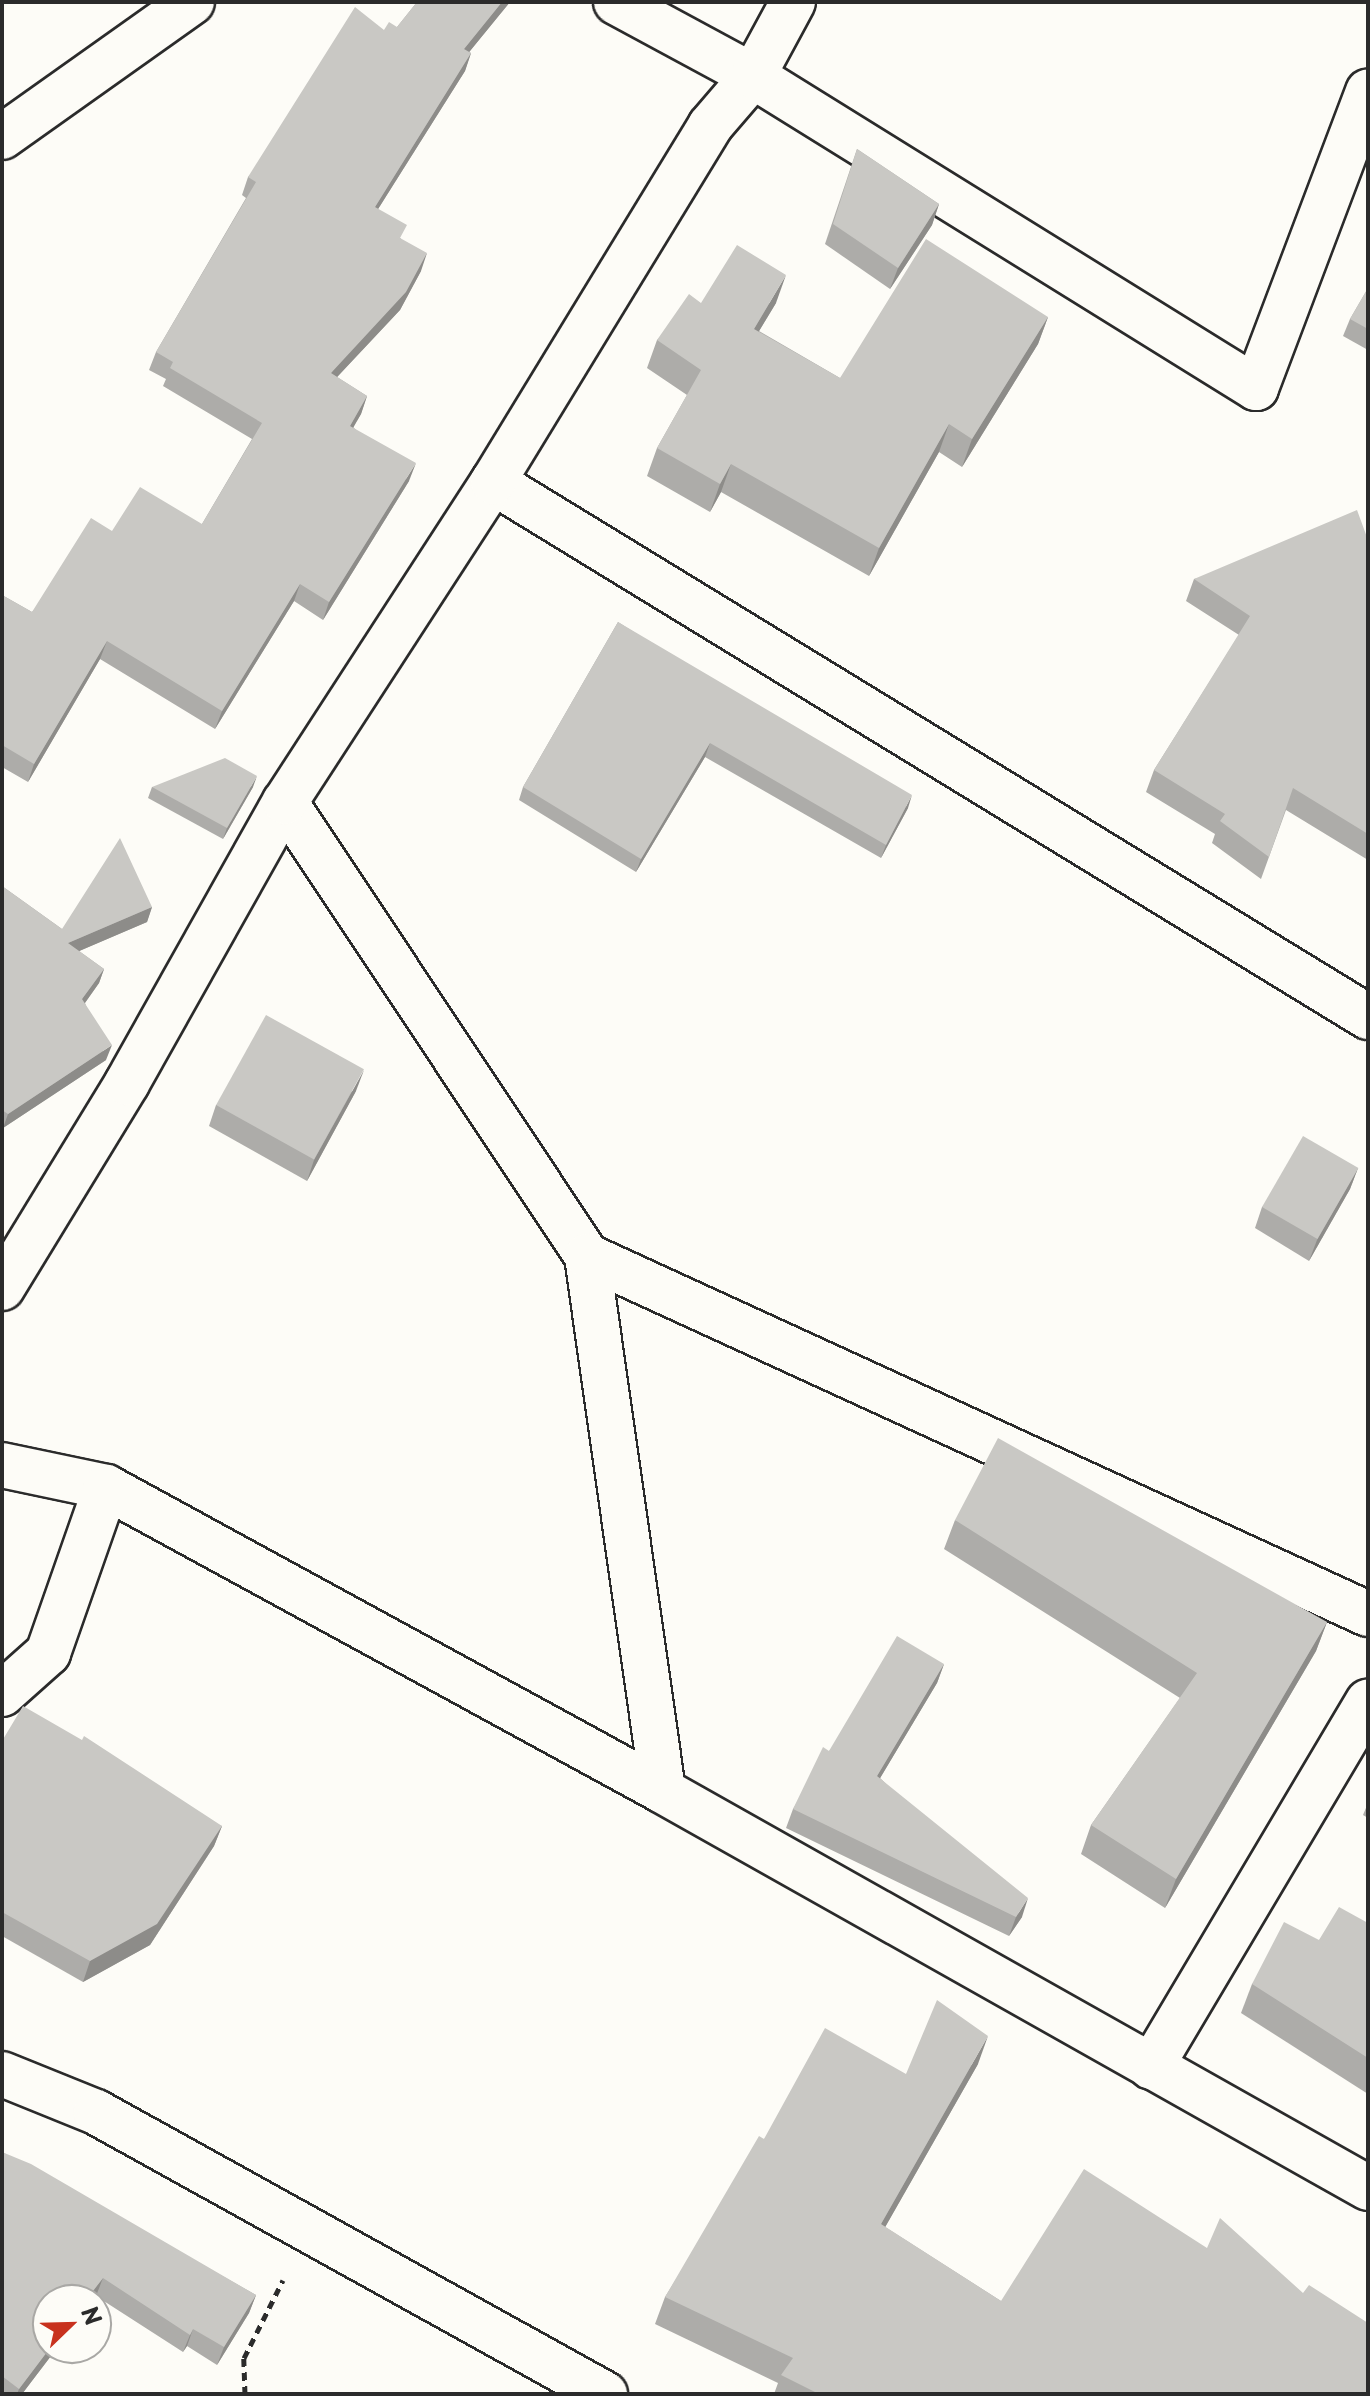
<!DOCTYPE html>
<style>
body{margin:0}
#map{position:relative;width:1370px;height:2396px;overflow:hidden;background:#fdfcf7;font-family:"Playpen Sans",sans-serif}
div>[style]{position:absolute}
.path>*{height:5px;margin-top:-2.5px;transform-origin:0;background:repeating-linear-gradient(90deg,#2b2b2b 0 8px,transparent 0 14px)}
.roads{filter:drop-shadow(2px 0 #2b2b2b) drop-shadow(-2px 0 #2b2b2b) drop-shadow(0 2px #2b2b2b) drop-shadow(0 -2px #2b2b2b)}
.minor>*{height:44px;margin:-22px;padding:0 22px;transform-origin:22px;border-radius:22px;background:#fdfcf7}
.wall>*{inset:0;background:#adaca9}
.shaded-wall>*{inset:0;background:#8d8c89}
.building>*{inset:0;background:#c9c8c4;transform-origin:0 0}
span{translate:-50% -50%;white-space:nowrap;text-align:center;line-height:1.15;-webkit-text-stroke:6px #fdfcf7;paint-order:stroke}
.frame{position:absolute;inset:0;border:4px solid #2b2b2b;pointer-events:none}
.north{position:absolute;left:32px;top:2284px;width:80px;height:80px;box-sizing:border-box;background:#fdfcf7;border:2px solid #a9a8a5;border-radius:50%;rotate:67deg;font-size:22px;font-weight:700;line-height:32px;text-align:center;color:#2b2b2b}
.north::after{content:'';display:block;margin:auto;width:28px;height:36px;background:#c8321e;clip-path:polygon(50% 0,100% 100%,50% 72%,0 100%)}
</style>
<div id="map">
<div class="path">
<div style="left:245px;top:2394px;width:36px;rotate:-92deg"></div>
<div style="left:244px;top:2358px;width:87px;rotate:-63.4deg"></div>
</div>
<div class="roads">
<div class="minor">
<div style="left:616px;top:2px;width:156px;rotate:28.4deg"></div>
<div style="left:753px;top:76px;width:592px;rotate:31.81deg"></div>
<div style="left:1256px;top:388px;width:317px;rotate:-69.3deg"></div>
<div style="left:2px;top:137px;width:233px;rotate:-35.4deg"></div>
<div style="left:493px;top:482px;width:1026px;rotate:31.44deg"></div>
<div style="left:285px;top:802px;width:545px;rotate:56.37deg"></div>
<div style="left:587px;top:1256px;width:540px;rotate:81.91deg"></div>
<div style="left:587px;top:1256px;width:859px;rotate:24.63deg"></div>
<div style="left:2px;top:1288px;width:240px;rotate:-58.6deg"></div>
<div style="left:127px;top:1083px;width:322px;rotate:-60.7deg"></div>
<div style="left:285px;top:802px;width:382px;rotate:-57deg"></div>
<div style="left:493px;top:482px;width:417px;rotate:-58.6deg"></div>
<div style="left:710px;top:126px;width:66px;rotate:-49.3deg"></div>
<div style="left:753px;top:76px;width:84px;rotate:-61.6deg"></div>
<div style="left:2px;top:1465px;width:106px;rotate:11.9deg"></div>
<div style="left:106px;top:1487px;width:635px;rotate:28.62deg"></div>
<div style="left:663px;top:1791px;width:809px;rotate:29.38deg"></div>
<div style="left:2px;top:1694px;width:62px;rotate:-41.7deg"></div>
<div style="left:48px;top:1653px;width:176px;rotate:-70.7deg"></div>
<div style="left:1151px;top:2067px;width:425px;rotate:-59.3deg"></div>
<div style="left:2px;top:2074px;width:101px;rotate:22deg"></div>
<div style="left:96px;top:2112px;width:582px;rotate:28.99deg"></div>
</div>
</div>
<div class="wall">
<div style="clip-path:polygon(417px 2px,510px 2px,469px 52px,471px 53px,465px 71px,378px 209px,401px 239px,421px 271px,400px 310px,337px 377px,367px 396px,361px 414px,353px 427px,409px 481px,323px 620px,294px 601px,215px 729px,100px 659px,28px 782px,2px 767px,2px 595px,32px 612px,112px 531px,202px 524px,252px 439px,163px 386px,166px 379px,149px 370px,156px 352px,246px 198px,242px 195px,248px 177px,384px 30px,397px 27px)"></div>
<div style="clip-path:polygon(857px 149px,939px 204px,932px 225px,890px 289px,825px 244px)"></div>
<div style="clip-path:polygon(1368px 288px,1368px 350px,1343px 336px,1350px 319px)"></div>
<div style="clip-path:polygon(701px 303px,776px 303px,759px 331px,840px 378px,1048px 317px,1038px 344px,962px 467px,939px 452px,869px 576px,721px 492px,710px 512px,647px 476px,657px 448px,687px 395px,647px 368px,657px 340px)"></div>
<div style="clip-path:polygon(1368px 540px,1368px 860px,1286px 810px,1261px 879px,1212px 843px,1215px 834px,1146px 792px,1154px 770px,1239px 635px,1186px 601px,1194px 579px)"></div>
<div style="clip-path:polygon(618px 622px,908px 808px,881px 858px,705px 757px,636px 872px,519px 800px,523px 787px)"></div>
<div style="clip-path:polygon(152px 787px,253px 787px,223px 839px,148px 798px)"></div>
<div style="clip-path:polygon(2px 886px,62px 929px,152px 907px,147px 922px,79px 951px,104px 969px,99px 983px,85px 1003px,106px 1060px,3px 1128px)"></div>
<div style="clip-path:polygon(356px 1091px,307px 1181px,209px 1126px,216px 1105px)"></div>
<div style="clip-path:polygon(1358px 1168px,1350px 1189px,1309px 1261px,1255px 1228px,1262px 1207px)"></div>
<div style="clip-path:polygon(955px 1520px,1327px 1622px,1316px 1651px,1165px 1908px,1081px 1854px,1091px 1825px,1180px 1698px,944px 1549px)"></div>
<div style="clip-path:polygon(944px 1664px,937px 1683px,880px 1778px,1022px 1917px,1009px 1936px,786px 1828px,793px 1809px,829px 1751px)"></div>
<div style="clip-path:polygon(2px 1741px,222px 1826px,214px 1846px,150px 1945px,83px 1982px,2px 1936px)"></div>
<div style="clip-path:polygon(1368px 1803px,1368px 1818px,1363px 1815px)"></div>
<div style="clip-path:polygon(1368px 1923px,1368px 2094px,1241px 2013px,1252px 1984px,1319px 1940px)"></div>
<div style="clip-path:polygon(978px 2064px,885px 2227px,1001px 2301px,1368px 2394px,774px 2394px,778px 2383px,655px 2324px,665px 2297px,764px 2139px,906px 2074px)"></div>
<div style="clip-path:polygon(2px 2152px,256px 2295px,249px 2313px,217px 2365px,187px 2346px,183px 2352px,96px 2296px,93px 2300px,48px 2300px,57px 2348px,22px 2394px,2px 2394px)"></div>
</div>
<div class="shaded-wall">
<div style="clip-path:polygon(502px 2px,510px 2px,457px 67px,464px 49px)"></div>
<div style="clip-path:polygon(471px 53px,465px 71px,368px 225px,375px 207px)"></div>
<div style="clip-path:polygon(939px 204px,932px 225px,890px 289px,898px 268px)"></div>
<div style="clip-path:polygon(427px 253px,421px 271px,400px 310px,324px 391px,331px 373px)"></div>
<div style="clip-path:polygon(786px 275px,776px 303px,744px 356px,754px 329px)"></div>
<div style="clip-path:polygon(1048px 317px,1038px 344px,962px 467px,972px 439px)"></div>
<div style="clip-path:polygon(367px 396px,361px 414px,344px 444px,350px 426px)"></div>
<div style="clip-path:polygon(949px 424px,939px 452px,869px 576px,879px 548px)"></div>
<div style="clip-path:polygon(416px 463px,409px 481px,323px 620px,329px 602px)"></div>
<div style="clip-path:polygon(731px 464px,721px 492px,710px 512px,720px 484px)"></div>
<div style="clip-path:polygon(300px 584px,294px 601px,215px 729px,222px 711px)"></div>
<div style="clip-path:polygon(107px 641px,100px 659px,28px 782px,34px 764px)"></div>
<div style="clip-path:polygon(710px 743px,705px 757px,636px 872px,641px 859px)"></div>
<div style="clip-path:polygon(257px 776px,253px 787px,223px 839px,227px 828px)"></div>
<div style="clip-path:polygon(912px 795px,908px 808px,881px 858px,886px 845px)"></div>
<div style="clip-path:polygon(152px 907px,147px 922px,63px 958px,68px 943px)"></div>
<div style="clip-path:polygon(104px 969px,99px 983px,77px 1014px,82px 999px)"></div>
<div style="clip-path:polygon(112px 1045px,106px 1060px,3px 1128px,8px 1114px)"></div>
<div style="clip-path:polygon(364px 1070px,356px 1091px,307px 1181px,314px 1160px)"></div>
<div style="clip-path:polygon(1358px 1168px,1350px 1189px,1309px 1261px,1317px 1240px)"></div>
<div style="clip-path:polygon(1327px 1622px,1316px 1651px,1165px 1908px,1176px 1879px)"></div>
<div style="clip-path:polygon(944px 1664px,937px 1683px,870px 1795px,877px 1776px)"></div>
<div style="clip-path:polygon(222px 1826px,214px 1846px,150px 1945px,83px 1982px,90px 1961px)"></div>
<div style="clip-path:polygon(1028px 1898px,1022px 1917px,1009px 1936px,1016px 1917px)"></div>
<div style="clip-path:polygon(988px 2036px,978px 2064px,871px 2252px,881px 2224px)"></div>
<div style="clip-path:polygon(103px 2278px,96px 2296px,93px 2300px,86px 2300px)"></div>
<div style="clip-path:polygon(256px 2295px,249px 2313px,217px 2365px,224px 2347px)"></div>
<div style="clip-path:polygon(193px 2329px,187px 2346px,183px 2352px,190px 2335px)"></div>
<div style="clip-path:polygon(50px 2348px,57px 2348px,22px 2394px,17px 2394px,19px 2389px)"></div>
</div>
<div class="building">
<div style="clip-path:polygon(417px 2px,502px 2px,464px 49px,471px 53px,375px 207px,407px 225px,400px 238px,427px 253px,406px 292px,331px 373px,367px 396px,350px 426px,416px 463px,329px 602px,300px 584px,222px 711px,107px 641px,34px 764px,2px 745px,2px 595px,32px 612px,91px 518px,112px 531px,140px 487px,202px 524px,262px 423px,170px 368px,173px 362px,156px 352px,256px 182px,248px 177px,355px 7px,384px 30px,389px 22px,397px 27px)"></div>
<div style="clip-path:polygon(857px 149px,939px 204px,898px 268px,833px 224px)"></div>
<div style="clip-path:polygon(926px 239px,1048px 317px,972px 439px,949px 424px,879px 548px,731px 464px,720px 484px,657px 448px,701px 370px,657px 340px,689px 294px,701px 303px,737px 245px,786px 275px,754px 329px,840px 378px)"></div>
<div style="clip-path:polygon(1368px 288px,1368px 329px,1350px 319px)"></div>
<div style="clip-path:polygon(1357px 510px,1368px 540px,1368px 834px,1293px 788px,1269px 857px,1220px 821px,1225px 814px,1154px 770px,1250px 616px,1194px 579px)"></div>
<div style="clip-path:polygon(618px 622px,912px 795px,886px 845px,710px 743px,641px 859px,523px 787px)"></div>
<div style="clip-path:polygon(225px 758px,257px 776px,227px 828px,152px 787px)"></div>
<div style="clip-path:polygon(120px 838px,152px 907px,68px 943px,104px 969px,82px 999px,112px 1045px,8px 1114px,2px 1110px,2px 886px,62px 929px)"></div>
<div style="left:266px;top:1015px;width:112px;height:103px;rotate:29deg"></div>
<div style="left:1303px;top:1136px;width:64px;height:82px;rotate:30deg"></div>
<div style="clip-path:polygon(998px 1438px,1327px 1622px,1176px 1879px,1091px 1825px,1197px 1673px,955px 1520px)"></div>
<div style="clip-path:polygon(897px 1636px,944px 1664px,877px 1776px,1028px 1898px,1016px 1917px,793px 1809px,823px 1747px,829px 1751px)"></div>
<div style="clip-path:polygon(23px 1706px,82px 1740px,84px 1736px,222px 1826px,157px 1924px,90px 1961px,2px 1912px,2px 1741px)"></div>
<div style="clip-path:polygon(1339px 1907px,1368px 1923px,1368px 2058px,1252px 1984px,1284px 1922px,1319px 1940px)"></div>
<div style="clip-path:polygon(937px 2000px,988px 2036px,881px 2224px,1001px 2301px,1084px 2169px,1207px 2248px,1220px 2218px,1303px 2293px,1309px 2285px,1368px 2323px,1368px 2394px,819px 2394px,781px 2375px,793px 2358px,665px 2297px,759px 2136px,764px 2139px,825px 2028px,906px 2074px)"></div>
<div style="clip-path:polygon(2px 2152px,31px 2164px,256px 2295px,224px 2347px,193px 2329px,190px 2335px,103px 2278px,86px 2300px,48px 2300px,48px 2348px,50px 2348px,19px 2389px,2px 2376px)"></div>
</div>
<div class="frame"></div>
<div class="north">N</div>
</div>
